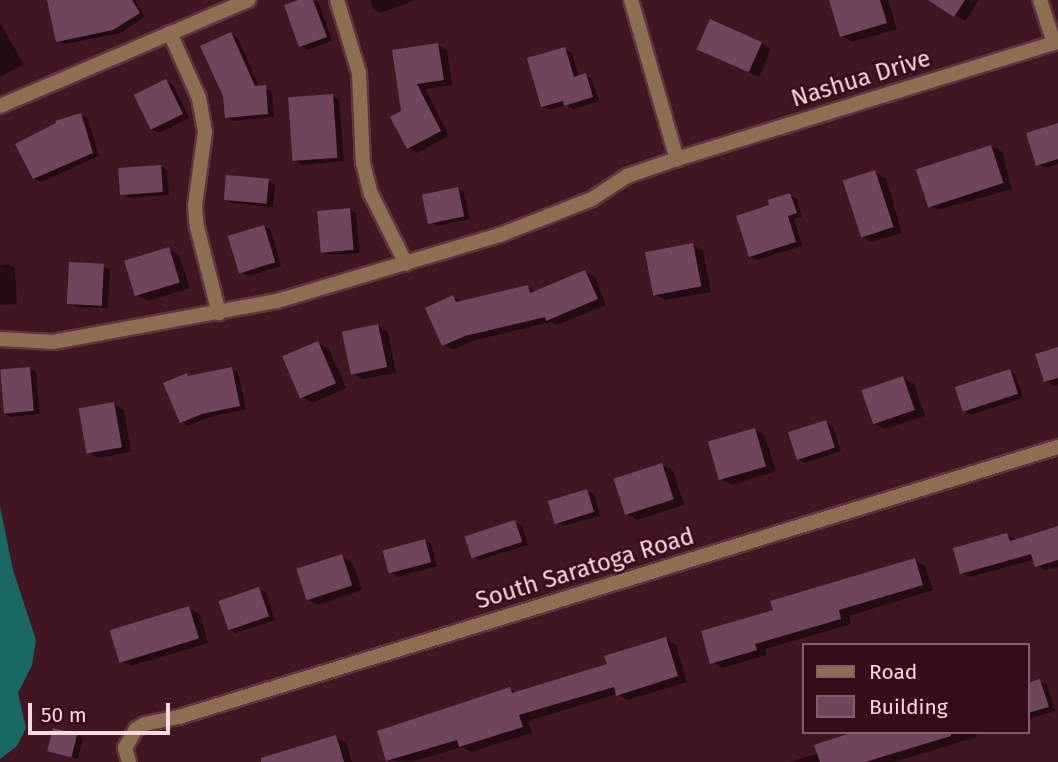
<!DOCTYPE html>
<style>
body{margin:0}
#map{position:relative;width:1058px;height:762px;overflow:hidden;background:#421522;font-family:"Fira Sans",sans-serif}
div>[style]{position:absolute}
.water>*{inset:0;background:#176961}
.shadow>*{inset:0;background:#0007}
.building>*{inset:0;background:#71445e;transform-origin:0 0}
.roads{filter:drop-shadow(2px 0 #5f3440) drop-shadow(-2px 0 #5f3440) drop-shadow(0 2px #5f3440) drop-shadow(0 -2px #5f3440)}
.minor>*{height:14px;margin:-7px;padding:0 7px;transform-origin:7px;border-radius:7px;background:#8d6e51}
span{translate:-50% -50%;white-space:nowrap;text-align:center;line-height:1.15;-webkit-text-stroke:5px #370b19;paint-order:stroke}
.street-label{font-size:24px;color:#f9d9df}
.legend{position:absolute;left:802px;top:643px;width:228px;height:91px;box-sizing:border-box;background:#370b19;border:2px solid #855d68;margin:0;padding:9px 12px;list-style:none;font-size:21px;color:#f9d9df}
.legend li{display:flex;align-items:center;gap:14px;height:35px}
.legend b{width:35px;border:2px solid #855d68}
.scale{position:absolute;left:28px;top:703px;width:142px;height:32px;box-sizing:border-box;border:4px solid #f9d9df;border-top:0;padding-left:9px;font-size:21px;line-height:24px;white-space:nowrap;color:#f9d9df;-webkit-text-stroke:5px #370b19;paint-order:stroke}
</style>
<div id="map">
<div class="water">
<div style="clip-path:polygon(0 506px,13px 570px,36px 640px,32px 665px,18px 693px,26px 728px,17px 746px,0 759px)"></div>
</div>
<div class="shadow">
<div style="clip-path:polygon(57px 0,135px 0,145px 17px,120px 33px,65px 44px,58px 41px)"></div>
<div style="clip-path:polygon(303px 0,318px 1px,332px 41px,308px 50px,301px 46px)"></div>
<div style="clip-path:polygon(370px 0,416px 0,380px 13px,373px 9px)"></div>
<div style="clip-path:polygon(839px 0,888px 0,897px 29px,852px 42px,842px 36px)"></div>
<div style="clip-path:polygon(931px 0,979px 0,965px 21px)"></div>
<div style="clip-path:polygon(0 23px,24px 64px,0 77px)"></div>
<div style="clip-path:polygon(231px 34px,238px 38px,259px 87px,272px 91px,274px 117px,233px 121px,226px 117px,224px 96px)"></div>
<div style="clip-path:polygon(761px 43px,771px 49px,759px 77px,709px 54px)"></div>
<div style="clip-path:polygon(438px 45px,447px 50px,452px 85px,425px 89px,449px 136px,417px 153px,408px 147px,394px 52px)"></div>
<div style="clip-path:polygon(565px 49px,572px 53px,579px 77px,585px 75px,592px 79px,599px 101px,573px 109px,566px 105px,549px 110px,542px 106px)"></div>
<div style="clip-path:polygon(166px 81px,173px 85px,189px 118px,159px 133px,152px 129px)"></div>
<div style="clip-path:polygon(333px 96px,339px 100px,344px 161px,302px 165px,296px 161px)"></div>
<div style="clip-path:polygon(81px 115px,88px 119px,99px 156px,41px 182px,34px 178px)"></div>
<div style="clip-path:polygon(1058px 125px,1058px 164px,1044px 168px,1038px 164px)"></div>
<div style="clip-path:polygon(991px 146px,1002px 152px,1012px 189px,938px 210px,927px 204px)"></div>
<div style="clip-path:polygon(160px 166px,167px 170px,169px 195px,129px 198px,122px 194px)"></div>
<div style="clip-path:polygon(875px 172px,886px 178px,902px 233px,871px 242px,860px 236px)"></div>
<div style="clip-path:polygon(268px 181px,275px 185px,273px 207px,232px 203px,225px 199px)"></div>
<div style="clip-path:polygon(457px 189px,464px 193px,470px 219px,437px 226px,430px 222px)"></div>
<div style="clip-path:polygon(790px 195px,797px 199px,802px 217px,794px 219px,802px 246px,757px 260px,750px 256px,772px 206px)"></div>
<div style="clip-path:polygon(349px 209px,356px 213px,360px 253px,330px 255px,323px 252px)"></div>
<div style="clip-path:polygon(264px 226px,271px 230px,281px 266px,248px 276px,241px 272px)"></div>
<div style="clip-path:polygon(693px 245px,703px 251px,711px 292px,665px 300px,654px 294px)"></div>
<div style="clip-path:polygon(168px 249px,179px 255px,190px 288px,148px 301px,137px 295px)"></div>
<div style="clip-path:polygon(8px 264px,15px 268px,17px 304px,0 305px,0 265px)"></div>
<div style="clip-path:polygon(103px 266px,110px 270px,108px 308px,76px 307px,69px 303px)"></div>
<div style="clip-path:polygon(585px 272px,595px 277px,606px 305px,557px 325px,552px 322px,475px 340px,453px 350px,444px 345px,453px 297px,463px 302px,528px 287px,536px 292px)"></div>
<div style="clip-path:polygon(378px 326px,388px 332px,396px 373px,363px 379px,352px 373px)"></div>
<div style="clip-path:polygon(318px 343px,329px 349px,346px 388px,313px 403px,302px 397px)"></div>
<div style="clip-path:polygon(1058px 349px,1058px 385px,1054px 386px,1045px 381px)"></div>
<div style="clip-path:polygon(30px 368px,36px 372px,40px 414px,11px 417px,4px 413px,0 371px)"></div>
<div style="clip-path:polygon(231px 369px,238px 372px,246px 409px,210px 417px,188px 426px,181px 422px,187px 375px,191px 377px)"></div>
<div style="clip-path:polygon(1010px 371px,1016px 375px,1023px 398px,971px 415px,964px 411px)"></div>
<div style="clip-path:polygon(903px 378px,914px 384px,925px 416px,884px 429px,874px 423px)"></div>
<div style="clip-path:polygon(114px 404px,124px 410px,131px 452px,98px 458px,88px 452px)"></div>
<div style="clip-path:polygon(826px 422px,833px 426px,841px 451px,805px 463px,798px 459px)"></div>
<div style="clip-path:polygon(755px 429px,765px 436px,776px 471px,732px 485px,721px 479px)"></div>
<div style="clip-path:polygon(662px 465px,673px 471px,684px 505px,637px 520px,627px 514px)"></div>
<div style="clip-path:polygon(587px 491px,594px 494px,600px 516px,563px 526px,556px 522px)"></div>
<div style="clip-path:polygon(515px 522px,522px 526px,528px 545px,479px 560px,473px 556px)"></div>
<div style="clip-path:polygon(1058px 528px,1058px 567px,1045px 570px,1037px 565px,1035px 559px,970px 577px,962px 573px,1007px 535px,1017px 540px)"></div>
<div style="clip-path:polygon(424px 541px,431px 544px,437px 566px,398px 577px,391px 573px)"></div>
<div style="clip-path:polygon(342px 556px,352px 562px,362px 590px,318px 605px,307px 599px)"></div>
<div style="clip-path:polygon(914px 560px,925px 566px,933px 590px,849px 616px,851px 624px,765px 649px,767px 655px,722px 668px,712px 662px,775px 611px)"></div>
<div style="clip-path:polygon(259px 589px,266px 593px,275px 620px,236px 633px,229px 629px)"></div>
<div style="clip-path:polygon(189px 608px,200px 614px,208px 643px,131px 666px,121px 660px)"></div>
<div style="clip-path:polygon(666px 639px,676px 645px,687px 682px,628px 700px,617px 694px,528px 721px,532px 733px,471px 752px,462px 747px,411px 762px,387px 760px,510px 689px,517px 693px,609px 666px)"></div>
<div style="clip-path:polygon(1040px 681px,1047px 685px,1055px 711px,1028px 719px,1028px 685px)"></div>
<div style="clip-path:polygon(858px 732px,975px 732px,977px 737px,894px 762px,790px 762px,819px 753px)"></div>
<div style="clip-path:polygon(76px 735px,83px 739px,78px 759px,49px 750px)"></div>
<div style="clip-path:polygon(335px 737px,346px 743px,352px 762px,288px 762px)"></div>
</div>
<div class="building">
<div style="clip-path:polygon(47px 0,132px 0,140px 13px,113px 30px,56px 42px)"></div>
<div style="clip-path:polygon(298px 0,313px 0,327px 37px,299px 47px,284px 5px)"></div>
<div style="clip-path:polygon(829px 0,880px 0,887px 23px,840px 37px)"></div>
<div style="clip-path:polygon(928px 0,965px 0,954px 17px)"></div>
<div style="left:710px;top:19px;width:57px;height:33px;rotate:24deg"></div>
<div style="clip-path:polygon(231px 32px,255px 86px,266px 85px,268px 114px,225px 118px,223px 96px,200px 46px)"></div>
<div style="clip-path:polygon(438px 43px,444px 80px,417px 84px,441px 131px,407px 149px,390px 117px,401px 111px,392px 50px)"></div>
<div style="clip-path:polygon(565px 47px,574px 77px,586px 73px,593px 97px,564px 106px,563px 101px,541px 107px,527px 58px)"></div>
<div style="left:166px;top:79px;width:39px;height:36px;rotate:64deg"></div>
<div style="left:333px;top:94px;width:64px;height:45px;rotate:86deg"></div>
<div style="clip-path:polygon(81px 113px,93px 153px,33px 179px,15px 144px,56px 123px,55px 121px)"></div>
<div style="clip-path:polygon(1058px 123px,1058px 159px,1036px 166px,1026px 133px)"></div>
<div style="left:991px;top:145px;width:40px;height:79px;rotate:72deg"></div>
<div style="left:161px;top:165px;width:27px;height:43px;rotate:86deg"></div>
<div style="left:875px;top:170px;width:60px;height:34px;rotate:72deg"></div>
<div style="left:226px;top:175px;width:43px;height:25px;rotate:5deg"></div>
<div style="left:458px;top:187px;width:30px;height:37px;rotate:78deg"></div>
<div style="clip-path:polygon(790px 193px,797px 213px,788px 216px,796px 242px,749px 257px,736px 216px,769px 205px,768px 200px)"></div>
<div style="left:350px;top:208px;width:42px;height:33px;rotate:85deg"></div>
<div style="left:264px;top:225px;width:39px;height:38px;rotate:73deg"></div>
<div style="left:693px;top:243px;width:44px;height:49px;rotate:79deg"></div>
<div style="left:169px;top:247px;width:37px;height:47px;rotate:73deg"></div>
<div style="left:69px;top:262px;width:35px;height:42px;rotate:3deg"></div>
<div style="clip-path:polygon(585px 270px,598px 299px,546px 321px,545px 317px,465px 336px,442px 346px,425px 308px,453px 295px,456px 302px,528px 285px,530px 293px)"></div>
<div style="left:378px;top:324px;width:44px;height:37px;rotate:78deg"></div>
<div style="left:318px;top:341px;width:46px;height:39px;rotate:67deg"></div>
<div style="clip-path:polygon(1058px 347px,1058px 378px,1044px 382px,1035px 354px)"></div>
<div style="left:30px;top:367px;width:44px;height:30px;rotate:85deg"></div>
<div style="clip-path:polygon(232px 367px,240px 406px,202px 414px,180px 423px,163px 383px,187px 373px,188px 376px)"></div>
<div style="left:1010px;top:369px;width:26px;height:58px;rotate:72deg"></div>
<div style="left:903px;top:376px;width:36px;height:44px;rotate:71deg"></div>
<div style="left:114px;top:402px;width:46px;height:36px;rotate:80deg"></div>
<div style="left:826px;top:420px;width:29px;height:40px;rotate:72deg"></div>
<div style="left:755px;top:428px;width:40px;height:49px;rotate:74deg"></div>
<div style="left:662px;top:463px;width:38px;height:51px;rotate:72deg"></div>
<div style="left:587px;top:489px;width:24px;height:41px;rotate:73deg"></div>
<div style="left:515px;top:520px;width:23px;height:53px;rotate:72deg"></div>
<div style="clip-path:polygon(1058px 526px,1058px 560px,1035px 567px,1031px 554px,960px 574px,953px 548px,1007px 533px,1010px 541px)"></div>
<div style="left:425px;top:539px;width:24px;height:44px;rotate:75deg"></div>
<div style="left:342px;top:554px;width:33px;height:48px;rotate:72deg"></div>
<div style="clip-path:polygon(915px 558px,923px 585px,839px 610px,841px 619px,755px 644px,757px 650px,710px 664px,701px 631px,773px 610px,770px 601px)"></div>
<div style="left:259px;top:587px;width:31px;height:43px;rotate:71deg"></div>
<div style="left:189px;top:606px;width:34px;height:83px;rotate:73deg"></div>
<div style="clip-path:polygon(666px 637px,678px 676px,616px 696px,614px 687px,519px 715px,523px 727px,459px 747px,457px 740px,386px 761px,377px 731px,510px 687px,512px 693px,607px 664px,604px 656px)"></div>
<div style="clip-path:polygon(1040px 679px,1049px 707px,1028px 713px,1028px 683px)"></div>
<div style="left:53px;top:728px;width:25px;height:24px;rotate:14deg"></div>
<div style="clip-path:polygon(854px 732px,951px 732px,951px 736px,865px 762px,820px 762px,814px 745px)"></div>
<div style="clip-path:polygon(336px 735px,344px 762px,261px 762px,261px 758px)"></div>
</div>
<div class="roads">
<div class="minor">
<div style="left:337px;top:0;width:76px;rotate:73.2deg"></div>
<div style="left:359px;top:73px;width:90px;rotate:87.5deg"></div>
<div style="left:363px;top:163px;width:32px;rotate:76deg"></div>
<div style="left:371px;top:194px;width:78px;rotate:63.4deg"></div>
<div style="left:631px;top:0;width:166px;rotate:73.9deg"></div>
<div style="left:1040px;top:0;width:45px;rotate:72deg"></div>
<div style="left:170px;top:33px;width:71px;rotate:66deg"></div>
<div style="left:199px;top:98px;width:35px;rotate:80deg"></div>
<div style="left:205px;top:132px;width:75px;rotate:97.7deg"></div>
<div style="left:195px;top:206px;width:21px;rotate:85deg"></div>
<div style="left:197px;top:227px;width:89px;rotate:75.7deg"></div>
<div style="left:0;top:106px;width:270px;rotate:-23.1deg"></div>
<div style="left:0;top:339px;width:53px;rotate:3.2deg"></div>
<div style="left:53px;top:342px;width:228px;rotate:-10.4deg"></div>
<div style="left:277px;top:301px;width:233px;rotate:-16.5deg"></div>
<div style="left:500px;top:235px;width:99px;rotate:-21.4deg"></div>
<div style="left:592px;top:199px;width:42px;rotate:-33.3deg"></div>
<div style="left:627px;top:176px;width:53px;rotate:-18.8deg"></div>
<div style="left:677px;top:159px;width:399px;rotate:-17.1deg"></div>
<div style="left:129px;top:762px;width:15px;rotate:-106deg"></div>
<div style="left:125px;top:748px;width:22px;rotate:-60deg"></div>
<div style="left:136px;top:729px;width:10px;rotate:-29deg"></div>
<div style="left:145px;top:724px;width:35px;rotate:-12deg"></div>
<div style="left:179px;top:717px;width:920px;rotate:-17.08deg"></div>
</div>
</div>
<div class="street-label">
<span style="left:861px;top:79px;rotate:-17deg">Nashua Drive</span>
<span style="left:585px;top:569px;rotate:-17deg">South Saratoga Road</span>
</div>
<ul class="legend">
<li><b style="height:9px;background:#8d6e51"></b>Road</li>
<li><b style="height:19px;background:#71445e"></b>Building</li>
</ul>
<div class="scale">50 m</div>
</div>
